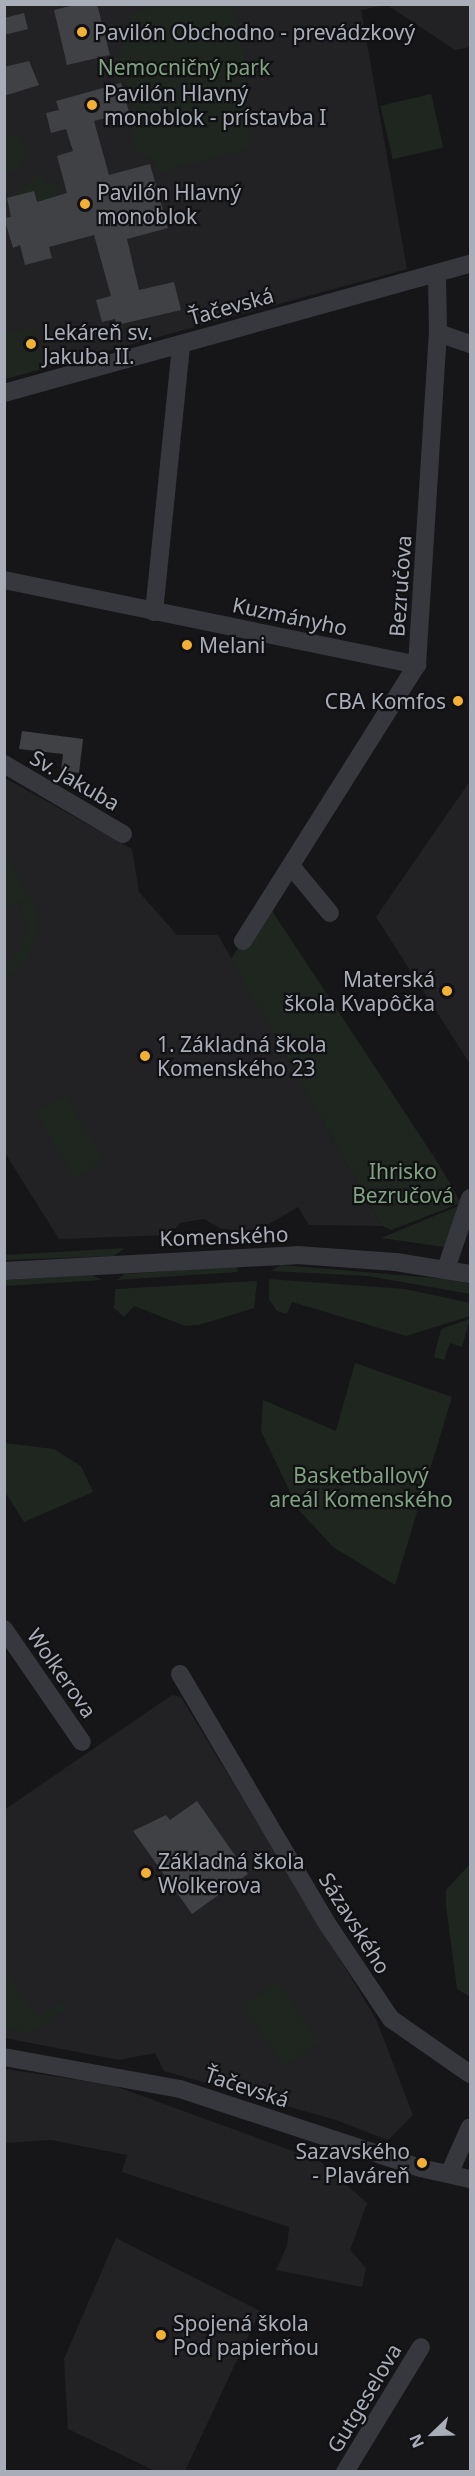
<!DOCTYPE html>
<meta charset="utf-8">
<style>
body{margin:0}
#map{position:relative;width:475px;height:2476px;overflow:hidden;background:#161618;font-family:"Noto Sans",sans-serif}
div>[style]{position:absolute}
.built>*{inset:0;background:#222225}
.green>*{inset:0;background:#1e261f;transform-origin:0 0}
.building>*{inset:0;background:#404145}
.minor>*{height:18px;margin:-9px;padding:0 9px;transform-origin:9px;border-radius:9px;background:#37383d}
.dots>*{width:16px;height:16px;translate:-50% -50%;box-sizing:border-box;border:3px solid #111113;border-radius:50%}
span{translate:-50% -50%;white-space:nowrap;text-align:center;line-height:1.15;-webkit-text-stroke:4.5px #111113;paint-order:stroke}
.poi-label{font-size:21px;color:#a8adb8}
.left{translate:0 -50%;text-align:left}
.right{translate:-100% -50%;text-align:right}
.park-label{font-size:21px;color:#7fa381}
.street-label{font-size:21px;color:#a8adb8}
.frame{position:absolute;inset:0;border:6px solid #a8adb8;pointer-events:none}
.north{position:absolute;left:403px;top:2404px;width:60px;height:60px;-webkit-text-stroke:4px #111113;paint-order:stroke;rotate:247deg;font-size:16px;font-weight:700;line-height:24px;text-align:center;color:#a8adb8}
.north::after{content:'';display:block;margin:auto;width:21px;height:27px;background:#a8adb8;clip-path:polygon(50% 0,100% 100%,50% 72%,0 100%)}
</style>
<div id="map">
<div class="built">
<div style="clip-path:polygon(5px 5px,470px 5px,470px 47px,455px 50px,387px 5px,361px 10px,407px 269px,5px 379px)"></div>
<div style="clip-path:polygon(5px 778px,132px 849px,139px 892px,177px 935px,218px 935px,382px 1226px,309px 1225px,298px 1207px,252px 1234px,220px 1228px,204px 1219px,180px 1223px,170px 1235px,59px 1239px,5px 1153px)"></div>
<div style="clip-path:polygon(470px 781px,470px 1064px,376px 917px)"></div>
<div style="clip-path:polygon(172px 1695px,181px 1697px,376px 2019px,413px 2115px,388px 2140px,336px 2120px,164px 2071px,155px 2053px,119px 2060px,5px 2038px,4px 1810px)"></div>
<div style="clip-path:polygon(5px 2069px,112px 2085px,320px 2161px,367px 2203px,350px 2250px,366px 2268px,362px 2287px,276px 2270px,287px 2246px,289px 2227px,122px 2172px,127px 2155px,51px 2140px,5px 2143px)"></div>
<div style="clip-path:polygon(116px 2238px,260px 2311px,185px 2471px,155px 2471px,68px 2429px,64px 2359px)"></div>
</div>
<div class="green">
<div style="clip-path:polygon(166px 4px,232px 5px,244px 52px,248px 149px,157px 173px,153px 160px,133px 148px,134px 111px,119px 58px,132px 13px)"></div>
<div style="left:431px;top:94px;width:55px;height:52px;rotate:77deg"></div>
<div style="clip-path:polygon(4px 136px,18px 137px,27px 149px,23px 164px,11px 173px,5px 169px)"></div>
<div style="clip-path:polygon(42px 171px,45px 183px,54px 181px,58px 196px,37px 202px,34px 191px,12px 197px)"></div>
<div style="clip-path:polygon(33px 327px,45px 368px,5px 379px,5px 334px)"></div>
<div style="clip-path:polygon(4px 852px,34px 905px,38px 927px,28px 959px,5px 980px,5px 967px,22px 947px,27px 928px,20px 900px,5px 909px)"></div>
<div style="clip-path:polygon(267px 903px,438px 1163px,461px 1203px,391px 1230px,382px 1226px,231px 959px)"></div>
<div style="left:66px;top:1096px;width:75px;height:34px;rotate:60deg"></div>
<div style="clip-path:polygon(461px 1205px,444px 1247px,381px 1238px)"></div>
<div style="clip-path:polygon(125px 1248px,114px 1256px,5px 1260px,5px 1255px)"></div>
<div style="clip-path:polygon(281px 1265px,446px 1279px,470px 1284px,470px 1294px,368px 1276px,271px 1271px)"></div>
<div style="clip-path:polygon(237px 1266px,238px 1272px,117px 1280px,125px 1274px)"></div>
<div style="clip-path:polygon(92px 1275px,102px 1280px,5px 1286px,5px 1280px)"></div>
<div style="clip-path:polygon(269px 1279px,405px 1289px,470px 1303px,470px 1316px,406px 1336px,292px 1302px,287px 1314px,277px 1311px,269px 1299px)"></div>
<div style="clip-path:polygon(257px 1281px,254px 1308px,199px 1325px,185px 1326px,134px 1306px,124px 1317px,114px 1308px,115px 1289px)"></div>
<div style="clip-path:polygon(470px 1319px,462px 1347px,450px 1343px,444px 1360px,434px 1357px,441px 1329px)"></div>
<div style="clip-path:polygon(355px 1363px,452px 1397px,395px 1585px,333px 1547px,298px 1509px,261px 1431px,263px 1400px,336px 1431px)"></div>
<div style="clip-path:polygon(5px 1443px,54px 1449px,81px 1466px,93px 1492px,24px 1522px,5px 1492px)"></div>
<div style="clip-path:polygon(470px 1864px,470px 1997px,457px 1989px,446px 1906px,446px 1890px)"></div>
<div style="clip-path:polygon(5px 1970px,38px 2018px,61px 2003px,66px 2009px,31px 2032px,5px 2030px)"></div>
<div style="left:278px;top:1982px;width:73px;height:42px;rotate:56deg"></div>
</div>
<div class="building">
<div style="clip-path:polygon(78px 4px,97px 4px,110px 55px,67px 65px,54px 10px)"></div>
<div style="clip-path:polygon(24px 13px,28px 29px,4px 35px,4px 18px)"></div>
<div style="clip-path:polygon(29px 61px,39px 85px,4px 96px,4px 67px)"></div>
<div style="clip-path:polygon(121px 83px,129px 112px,94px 121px,109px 175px,150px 164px,168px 228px,127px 239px,139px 290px,174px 282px,181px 310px,117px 325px,115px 319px,102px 322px,96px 300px,111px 296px,94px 235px,49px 247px,52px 258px,25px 265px,20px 245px,13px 248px,4px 218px,11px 217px,7px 198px,34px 191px,37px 202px,67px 193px,57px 156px,73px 151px,66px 129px,51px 133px,46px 113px,59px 110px,56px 101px)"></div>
<div style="clip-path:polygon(22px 731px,83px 739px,79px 773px,61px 770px,63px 754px,19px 749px)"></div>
<div style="clip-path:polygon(197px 1801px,248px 1874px,192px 1914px,133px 1831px,166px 1815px,170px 1820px)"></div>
</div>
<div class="minor">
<div style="left:438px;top:333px;width:34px;rotate:19deg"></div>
<div style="left:4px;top:393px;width:484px;rotate:-15.5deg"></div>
<div style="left:4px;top:580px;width:422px;rotate:11.6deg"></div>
<div style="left:154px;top:612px;width:269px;rotate:-84.2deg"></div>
<div style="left:4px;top:764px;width:138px;rotate:30.5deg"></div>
<div style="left:291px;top:866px;width:61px;rotate:50.3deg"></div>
<div style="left:243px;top:941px;width:326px;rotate:-57.8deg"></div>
<div style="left:417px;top:665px;width:333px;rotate:-86.4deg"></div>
<div style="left:438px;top:333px;width:60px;rotate:-91deg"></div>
<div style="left:446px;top:1269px;width:75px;rotate:-71.3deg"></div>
<div style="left:4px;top:1271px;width:293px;rotate:-3.1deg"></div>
<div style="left:297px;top:1255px;width:99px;rotate:4deg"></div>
<div style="left:396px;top:1262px;width:75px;rotate:9.2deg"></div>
<div style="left:4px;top:1629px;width:137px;rotate:55.4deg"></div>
<div style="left:180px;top:1674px;width:288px;rotate:59.5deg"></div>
<div style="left:326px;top:1922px;width:117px;rotate:56.2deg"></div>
<div style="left:391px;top:2019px;width:96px;rotate:34.8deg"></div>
<div style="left:4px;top:2057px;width:179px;rotate:10.3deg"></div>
<div style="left:180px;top:2089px;width:253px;rotate:18.2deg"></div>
<div style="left:420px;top:2168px;width:51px;rotate:12.4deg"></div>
<div style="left:449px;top:2174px;width:51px;rotate:-65.9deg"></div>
<div style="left:345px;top:2472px;width:146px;rotate:-58.7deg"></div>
</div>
<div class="dots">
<div style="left:82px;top:32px;background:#f2b134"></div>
<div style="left:92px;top:105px;background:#f2b134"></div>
<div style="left:85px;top:204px;background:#f2b134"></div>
<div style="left:31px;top:344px;background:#f2b134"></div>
<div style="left:187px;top:645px;background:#f2b134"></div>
<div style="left:458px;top:701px;background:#f2b134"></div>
<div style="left:447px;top:991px;background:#f2b134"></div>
<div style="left:145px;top:1056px;background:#f2b134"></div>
<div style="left:146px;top:1873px;background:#f2b134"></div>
<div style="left:422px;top:2163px;background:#f2b134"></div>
<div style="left:161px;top:2335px;background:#f2b134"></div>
</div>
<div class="poi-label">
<span class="left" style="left:94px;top:32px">Pavilón Obchodno - prevádzkový</span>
<span class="left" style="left:104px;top:105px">Pavilón Hlavný<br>monoblok - prístavba I</span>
<span class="left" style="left:97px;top:204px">Pavilón Hlavný<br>monoblok</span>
<span class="left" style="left:43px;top:344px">Lekáreň sv.<br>Jakuba II.</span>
<span class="left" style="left:199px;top:645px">Melani</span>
<span class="right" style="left:446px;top:701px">CBA Komfos</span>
<span class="right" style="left:435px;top:991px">Materská<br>škola Kvapôčka</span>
<span class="left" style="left:157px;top:1056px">1. Základná škola<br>Komenského 23</span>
<span class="left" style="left:158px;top:1873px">Základná škola<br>Wolkerova</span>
<span class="right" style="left:410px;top:2163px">Sazavského<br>- Plaváreň</span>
<span class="left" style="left:173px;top:2335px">Spojená škola<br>Pod papierňou</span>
</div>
<div class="park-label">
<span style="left:184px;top:67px">Nemocničný park</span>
<span style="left:403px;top:1183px">Ihrisko<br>Bezručová</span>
<span style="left:361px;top:1487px">Basketballový<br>areál Komenského</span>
</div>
<div class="street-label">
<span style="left:231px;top:306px;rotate:-16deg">Ťačevská</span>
<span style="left:400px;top:586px;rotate:-86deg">Bezručova</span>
<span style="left:290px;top:616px;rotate:12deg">Kuzmányho</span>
<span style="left:75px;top:780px;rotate:30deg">Sv. Jakuba</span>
<span style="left:224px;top:1236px;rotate:-2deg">Komenského</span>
<span style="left:62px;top:1673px;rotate:55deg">Wolkerova</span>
<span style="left:355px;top:1923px;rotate:58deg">Sázavského</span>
<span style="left:247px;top:2087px;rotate:18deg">Ťačevská</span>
<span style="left:364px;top:2398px;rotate:-59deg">Gutgeselova</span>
</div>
<div class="frame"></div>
<div class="north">N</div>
</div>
